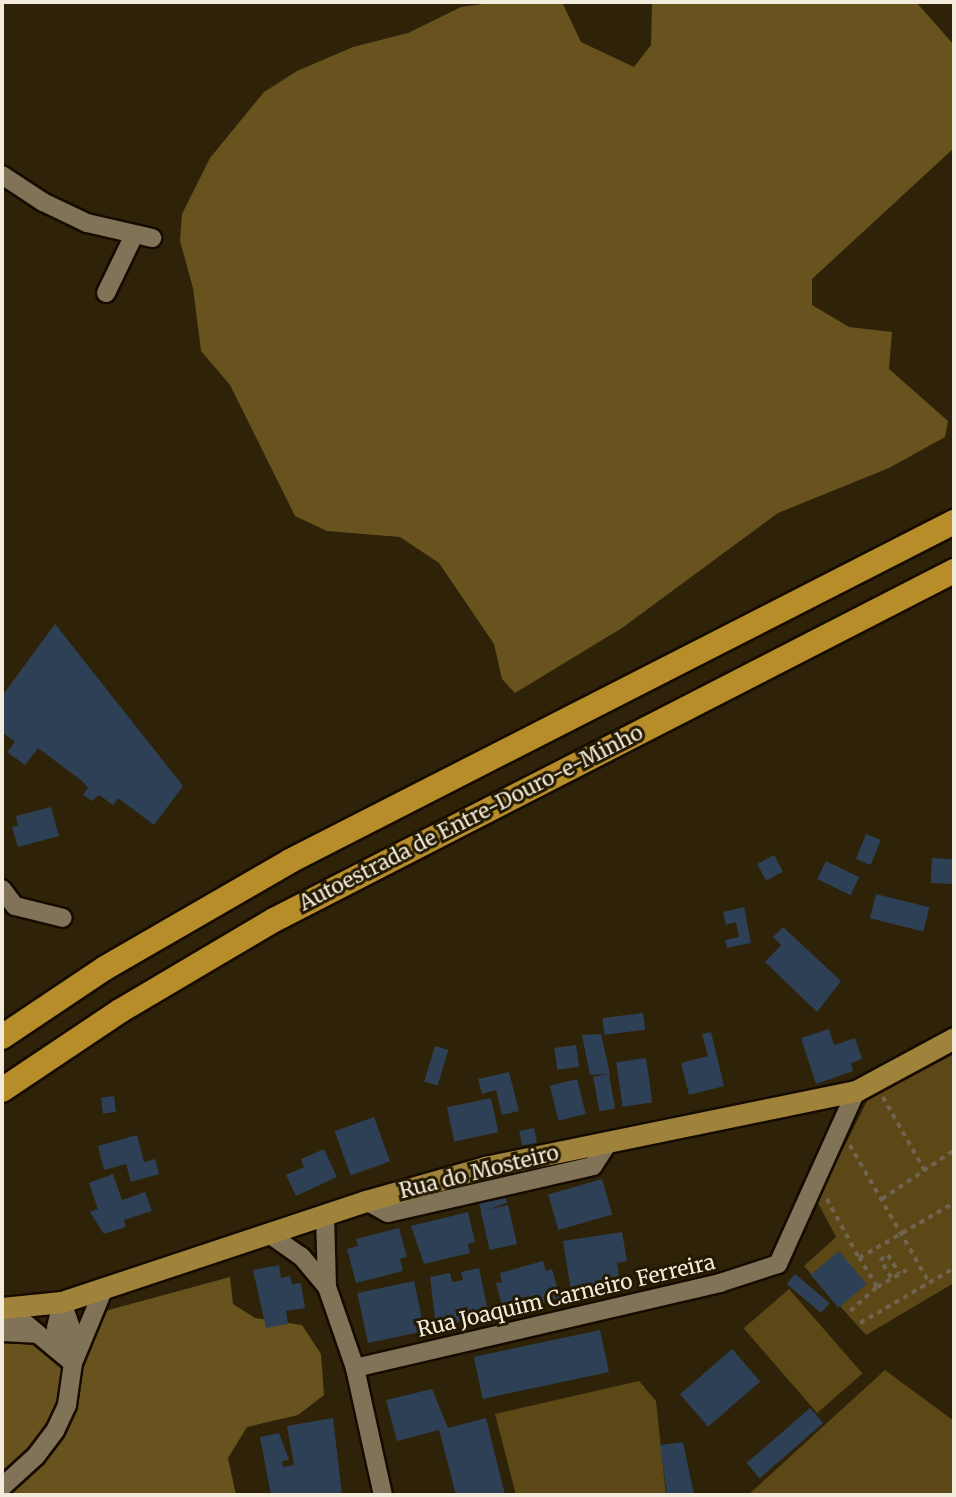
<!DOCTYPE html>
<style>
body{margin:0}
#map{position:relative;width:956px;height:1497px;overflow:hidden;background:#2e2308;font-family:Merriweather,serif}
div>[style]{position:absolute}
.green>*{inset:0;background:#5c4717;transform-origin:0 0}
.forest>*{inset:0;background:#68521d}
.building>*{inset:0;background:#2d4055;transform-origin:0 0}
.path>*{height:3.5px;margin-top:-1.75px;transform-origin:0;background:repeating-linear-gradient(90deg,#6f654e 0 5px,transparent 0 10px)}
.roads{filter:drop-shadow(2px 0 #160b00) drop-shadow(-2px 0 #160b00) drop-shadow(0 2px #160b00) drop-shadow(0 -2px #160b00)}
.minor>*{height:18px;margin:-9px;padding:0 9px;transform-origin:9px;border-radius:9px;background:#807357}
.major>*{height:21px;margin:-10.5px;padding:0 10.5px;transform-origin:10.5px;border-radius:10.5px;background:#a0833b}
.highway>*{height:24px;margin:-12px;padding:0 12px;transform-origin:12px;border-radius:12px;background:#b68d29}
span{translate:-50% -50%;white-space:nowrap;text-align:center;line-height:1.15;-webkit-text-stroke:6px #241901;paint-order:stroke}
.street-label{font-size:21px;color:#f3ecdc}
.frame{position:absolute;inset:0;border:4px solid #f3ecdc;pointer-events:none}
</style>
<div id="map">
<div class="green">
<div style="clip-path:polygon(954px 1054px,954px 1283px,866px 1335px,804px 1266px,836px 1237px,817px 1201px,868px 1099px)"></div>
<div style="left:789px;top:1289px;width:112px;height:60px;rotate:49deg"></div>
<div style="clip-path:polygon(885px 1370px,954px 1421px,954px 1495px,748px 1495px)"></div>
<div style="clip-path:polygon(639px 1381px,656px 1401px,666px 1495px,516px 1495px,495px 1414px)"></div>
</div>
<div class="forest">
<div style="clip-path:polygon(497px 2px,562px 2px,581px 42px,634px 67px,651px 45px,652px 2px,916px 2px,954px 45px,954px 148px,812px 279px,812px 305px,849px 327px,892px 332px,889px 369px,948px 421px,945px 437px,889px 468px,778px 513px,622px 628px,515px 693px,502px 679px,494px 644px,439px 563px,400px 537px,327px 531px,295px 516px,230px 385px,201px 351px,193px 288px,180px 241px,182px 214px,210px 158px,264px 92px,297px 71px,353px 47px,408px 33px,461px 7px)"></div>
<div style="clip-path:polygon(230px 1277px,233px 1304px,255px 1318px,302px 1325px,321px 1354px,324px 1395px,298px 1415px,247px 1427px,228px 1458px,236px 1495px,2px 1495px,2px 1339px)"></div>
</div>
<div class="building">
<div style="clip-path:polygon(55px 624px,183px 786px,154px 825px,118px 798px,113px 805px,99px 795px,92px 801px,83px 795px,88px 788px,82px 781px,38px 748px,25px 765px,7px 752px,15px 742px,2px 732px,2px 696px)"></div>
<div style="clip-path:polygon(51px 807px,59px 836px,18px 847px,12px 827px,18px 826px,16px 816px)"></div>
<div style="left:866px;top:834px;width:16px;height:27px;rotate:22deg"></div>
<div style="left:774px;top:855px;width:19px;height:19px;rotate:62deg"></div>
<div style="left:932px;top:858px;width:22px;height:25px;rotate:3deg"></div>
<div style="left:826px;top:861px;width:37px;height:20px;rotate:26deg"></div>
<div style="left:876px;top:894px;width:55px;height:25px;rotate:14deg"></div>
<div style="clip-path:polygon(744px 907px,751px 943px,727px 948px,725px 940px,739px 937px,736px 922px,726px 925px,723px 912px)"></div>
<div style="clip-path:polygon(783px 927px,841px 981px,817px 1012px,765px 962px,781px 945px,773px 937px)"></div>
<div style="left:643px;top:1013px;width:17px;height:41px;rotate:83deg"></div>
<div style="clip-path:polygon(829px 1029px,834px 1045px,855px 1038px,862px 1059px,851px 1063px,853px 1071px,816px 1084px,801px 1038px)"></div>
<div style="clip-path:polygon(711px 1032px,724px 1086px,689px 1095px,681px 1063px,708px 1056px,702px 1034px)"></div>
<div style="clip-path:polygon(601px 1034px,610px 1074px,590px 1075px,582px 1035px)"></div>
<div style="left:576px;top:1045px;width:22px;height:22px;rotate:82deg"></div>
<div style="left:435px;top:1046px;width:14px;height:37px;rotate:17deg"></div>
<div style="left:646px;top:1058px;width:45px;height:30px;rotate:82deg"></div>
<div style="clip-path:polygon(509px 1072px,519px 1111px,502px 1115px,496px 1090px,482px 1094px,478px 1079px)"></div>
<div style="left:609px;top:1074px;width:35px;height:16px;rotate:80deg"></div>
<div style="left:577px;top:1079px;width:36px;height:28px;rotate:76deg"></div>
<div style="left:114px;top:1096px;width:16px;height:13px;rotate:83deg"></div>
<div style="left:491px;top:1098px;width:35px;height:45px;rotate:78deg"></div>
<div style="left:374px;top:1117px;width:47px;height:42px;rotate:70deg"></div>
<div style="left:534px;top:1128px;width:15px;height:15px;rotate:79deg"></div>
<div style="clip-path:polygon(137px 1135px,144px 1162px,155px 1159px,159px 1174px,131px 1182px,126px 1164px,104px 1170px,98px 1146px)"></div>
<div style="clip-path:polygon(324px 1149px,337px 1177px,296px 1196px,286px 1175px,304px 1167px,301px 1159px)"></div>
<div style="clip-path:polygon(113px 1174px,122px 1200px,145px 1192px,152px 1211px,124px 1220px,126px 1227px,104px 1234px,90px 1212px,98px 1209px,89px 1183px)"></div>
<div style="left:602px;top:1179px;width:37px;height:56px;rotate:74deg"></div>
<div style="left:504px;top:1194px;width:9px;height:27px;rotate:69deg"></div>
<div style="left:508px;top:1205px;width:40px;height:28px;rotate:77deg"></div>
<div style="clip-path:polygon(468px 1212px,475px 1242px,468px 1244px,470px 1253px,424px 1264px,411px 1226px)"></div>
<div style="clip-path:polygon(399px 1228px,407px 1257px,400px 1259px,403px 1271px,356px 1283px,347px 1249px,358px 1246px,356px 1239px)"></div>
<div style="clip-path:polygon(622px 1232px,627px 1261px,617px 1263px,620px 1284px,571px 1291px,563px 1241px)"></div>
<div style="left:839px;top:1251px;width:43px;height:37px;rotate:50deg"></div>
<div style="clip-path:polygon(543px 1261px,546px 1271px,552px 1269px,560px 1298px,504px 1313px,496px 1283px,502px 1282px,500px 1273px)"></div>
<div style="clip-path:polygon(279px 1265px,281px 1278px,290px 1276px,292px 1284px,301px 1283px,305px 1308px,286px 1311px,288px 1324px,266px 1328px,253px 1270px)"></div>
<div style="clip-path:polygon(479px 1268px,489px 1316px,436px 1327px,430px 1277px,450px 1273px,452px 1282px,463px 1280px,461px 1272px)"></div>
<div style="left:795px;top:1274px;width:45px;height:13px;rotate:40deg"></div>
<div style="left:414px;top:1281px;width:51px;height:58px;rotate:78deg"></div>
<div style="left:600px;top:1330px;width:43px;height:129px;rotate:78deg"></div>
<div style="left:732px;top:1349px;width:43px;height:69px;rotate:49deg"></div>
<div style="clip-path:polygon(432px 1389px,448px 1428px,486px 1418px,505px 1495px,456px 1495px,439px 1430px,397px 1441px,386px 1400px)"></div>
<div style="left:810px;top:1408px;width:20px;height:84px;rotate:49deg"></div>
<div style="clip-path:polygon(333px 1418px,342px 1495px,271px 1495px,260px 1437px,279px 1433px,289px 1460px,282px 1461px,283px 1467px,294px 1465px,287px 1426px)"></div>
<div style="clip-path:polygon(683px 1442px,694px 1495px,667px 1495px,660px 1445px)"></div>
</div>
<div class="path">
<div style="left:883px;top:1097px;width:85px;rotate:60.4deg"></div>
<div style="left:850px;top:1145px;width:158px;rotate:60deg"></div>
<div style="left:827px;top:1199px;width:67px;rotate:61.5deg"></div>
<div style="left:859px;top:1258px;width:110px;rotate:-30.1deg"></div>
<div style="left:882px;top:1199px;width:87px;rotate:-34.2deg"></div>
<div style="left:891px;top:1278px;width:21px;rotate:-121deg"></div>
<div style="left:880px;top:1260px;width:9px;rotate:-32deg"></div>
<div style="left:888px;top:1255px;width:22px;rotate:58deg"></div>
<div style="left:877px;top:1287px;width:34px;rotate:-30deg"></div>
<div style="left:850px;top:1311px;width:36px;rotate:-42deg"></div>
<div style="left:877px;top:1287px;width:34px;rotate:-122deg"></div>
<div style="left:860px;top:1323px;width:109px;rotate:-30.3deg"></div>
</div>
<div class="roads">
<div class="minor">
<div style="left:2px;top:175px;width:49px;rotate:33.4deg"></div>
<div style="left:43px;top:202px;width:49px;rotate:25.5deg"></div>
<div style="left:87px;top:223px;width:67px;rotate:13deg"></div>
<div style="left:106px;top:293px;width:64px;rotate:-64.2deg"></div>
<div style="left:2px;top:889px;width:21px;rotate:53deg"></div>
<div style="left:15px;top:906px;width:49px;rotate:14deg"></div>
<div style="left:366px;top:1201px;width:25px;rotate:29deg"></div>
<div style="left:388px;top:1213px;width:210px;rotate:-12.9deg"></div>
<div style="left:593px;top:1166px;width:27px;rotate:-57deg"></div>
<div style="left:269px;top:1234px;width:39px;rotate:35deg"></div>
<div style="left:301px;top:1256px;width:40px;rotate:50deg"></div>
<div style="left:327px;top:1287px;width:72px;rotate:-91.6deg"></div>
<div style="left:327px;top:1287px;width:86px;rotate:70.9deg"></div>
<div style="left:355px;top:1368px;width:130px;rotate:77.6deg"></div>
<div style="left:62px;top:1302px;width:27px;rotate:103deg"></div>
<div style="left:56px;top:1328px;width:28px;rotate:67deg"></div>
<div style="left:62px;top:1302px;width:49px;rotate:70.8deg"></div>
<div style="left:2px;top:1313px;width:26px;rotate:25deg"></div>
<div style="left:26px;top:1324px;width:61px;rotate:39.7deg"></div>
<div style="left:2px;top:1332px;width:34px;rotate:3deg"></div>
<div style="left:355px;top:1368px;width:375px;rotate:-13.1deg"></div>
<div style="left:720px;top:1283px;width:61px;rotate:-18.1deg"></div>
<div style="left:778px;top:1264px;width:190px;rotate:-65.7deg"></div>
<div style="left:2px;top:1487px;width:46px;rotate:-42.4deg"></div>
<div style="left:36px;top:1456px;width:31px;rotate:-53deg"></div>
<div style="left:55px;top:1431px;width:29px;rotate:-65deg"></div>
<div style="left:67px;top:1405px;width:42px;rotate:-81.9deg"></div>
<div style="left:73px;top:1363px;width:81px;rotate:-67.5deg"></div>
</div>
<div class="major">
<div style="left:2px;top:1308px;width:60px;rotate:-5.7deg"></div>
<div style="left:62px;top:1302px;width:320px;rotate:-18.4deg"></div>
<div style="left:366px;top:1201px;width:124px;rotate:-15.9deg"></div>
<div style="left:485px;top:1167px;width:379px;rotate:-11.6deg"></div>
<div style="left:856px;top:1091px;width:111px;rotate:-28.4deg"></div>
</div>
<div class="highway">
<div style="left:2px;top:1037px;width:124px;rotate:-33.8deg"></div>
<div style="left:105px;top:968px;width:214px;rotate:-30deg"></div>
<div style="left:290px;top:861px;width:746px;rotate:-27.05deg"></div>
<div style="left:2px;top:1090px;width:142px;rotate:-33.8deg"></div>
<div style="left:120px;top:1011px;width:179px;rotate:-30.6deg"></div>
<div style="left:274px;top:920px;width:764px;rotate:-27.17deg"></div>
</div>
</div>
<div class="street-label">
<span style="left:471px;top:818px;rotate:-27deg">Autoestrada de Entre-Douro-e-Minho</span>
<span style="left:479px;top:1172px;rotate:-14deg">Rua do Mosteiro</span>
<span style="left:566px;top:1296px;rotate:-13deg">Rua Joaquim Carneiro Ferreira</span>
</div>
<div class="frame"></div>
</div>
